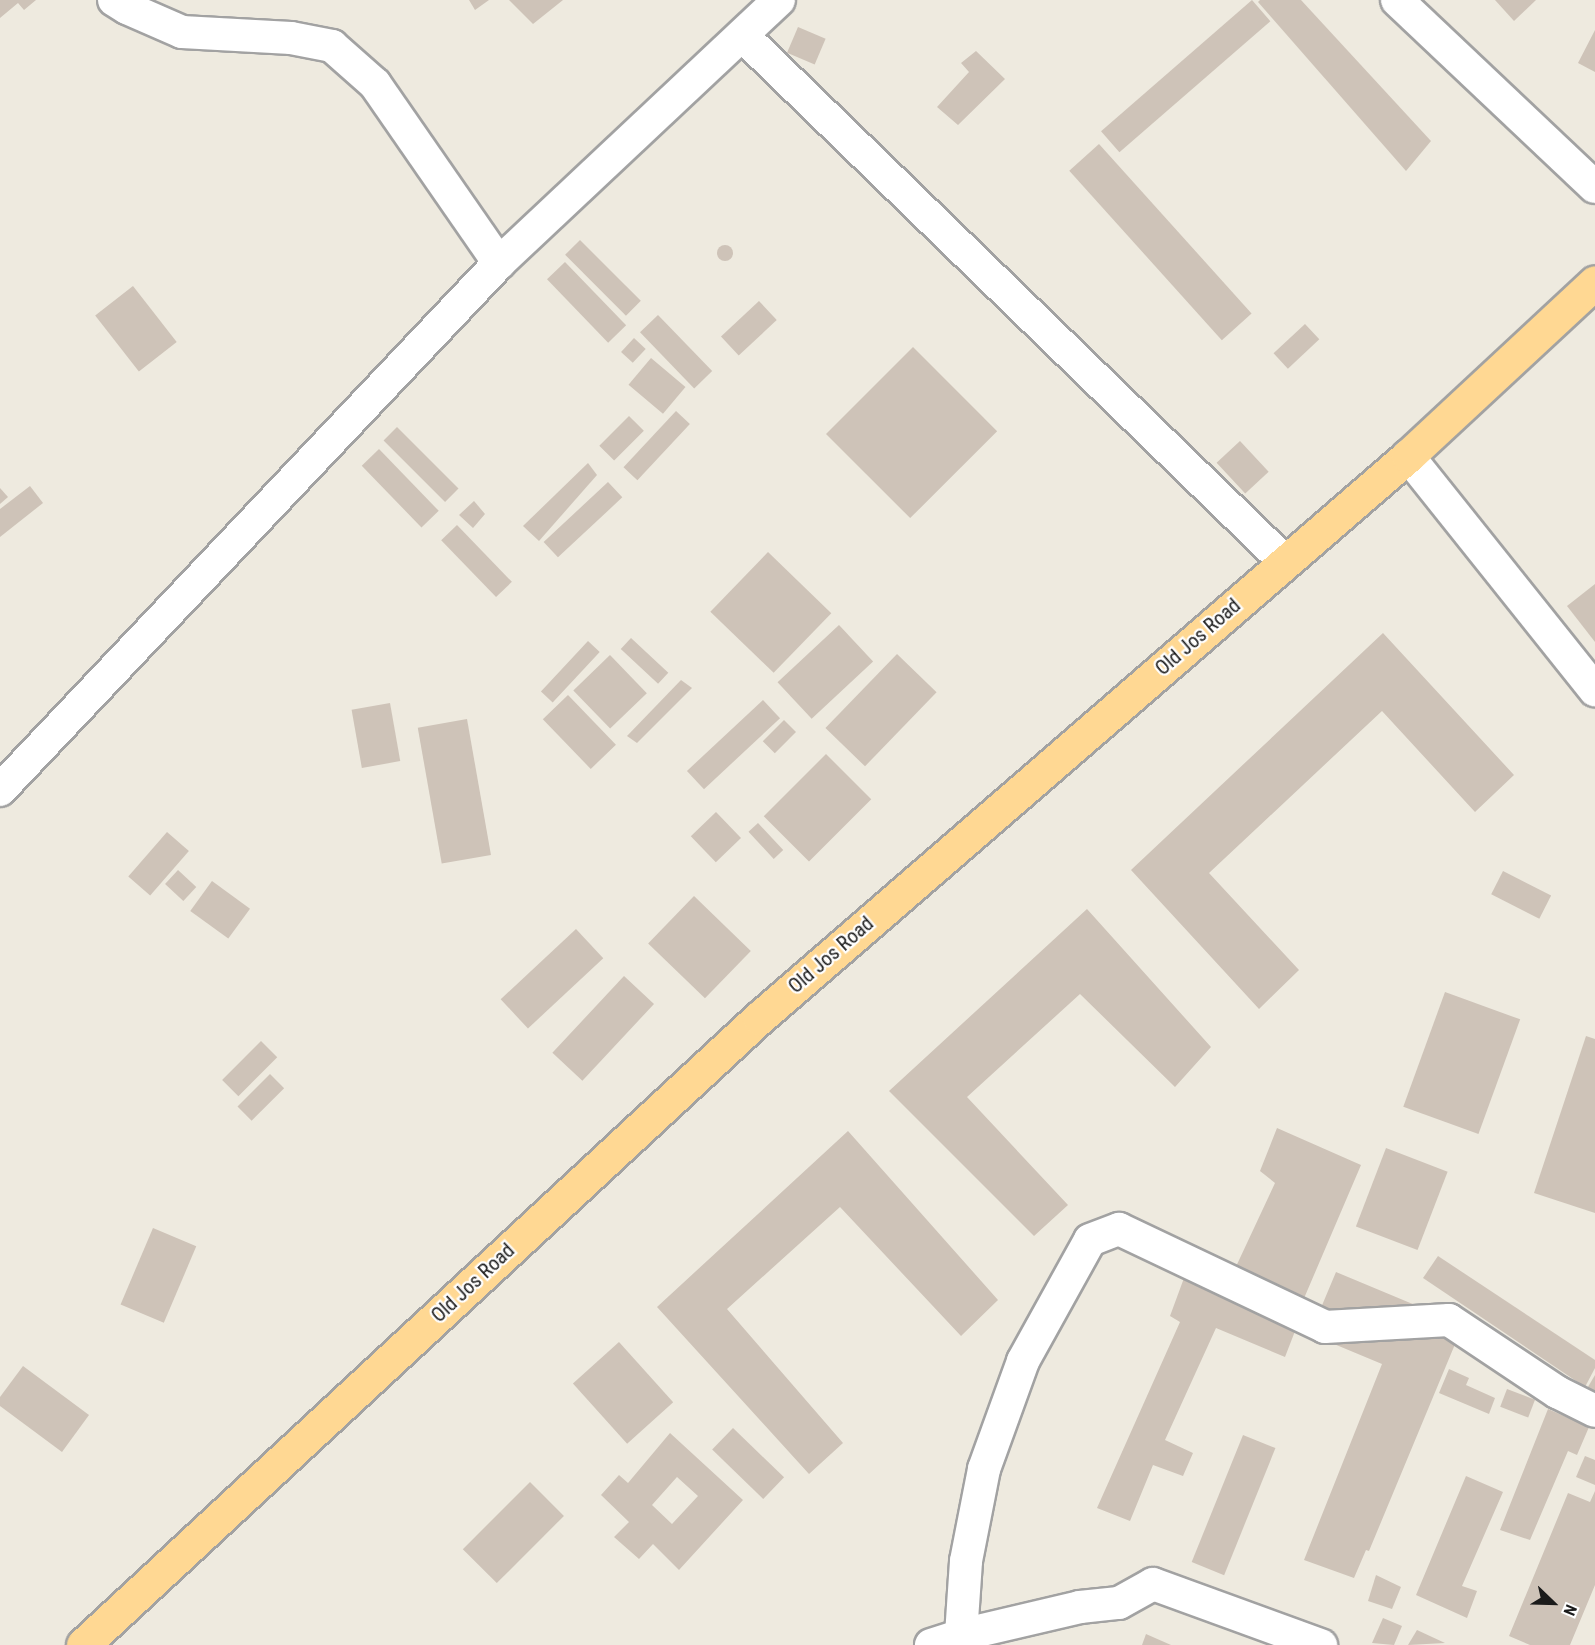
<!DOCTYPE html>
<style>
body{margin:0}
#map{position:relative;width:1595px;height:1645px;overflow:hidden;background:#eeeadf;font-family:"Roboto Condensed",sans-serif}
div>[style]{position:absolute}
.building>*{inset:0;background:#cec3b8;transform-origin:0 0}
.round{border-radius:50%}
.roads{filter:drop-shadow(2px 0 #a2a2a2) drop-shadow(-2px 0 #a2a2a2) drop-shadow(0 2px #a2a2a2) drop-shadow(0 -2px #a2a2a2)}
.minor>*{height:32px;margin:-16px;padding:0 16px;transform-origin:16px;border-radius:16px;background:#fff}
.major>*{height:33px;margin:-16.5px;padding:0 16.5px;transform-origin:16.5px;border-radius:16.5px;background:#ffd893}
span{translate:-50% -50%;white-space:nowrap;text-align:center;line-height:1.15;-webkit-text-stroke:4.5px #fff;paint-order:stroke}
.street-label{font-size:20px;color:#1b1b1b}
.north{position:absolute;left:1523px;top:1573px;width:60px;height:60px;-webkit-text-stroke:4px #fff;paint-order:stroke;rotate:113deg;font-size:16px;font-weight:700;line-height:24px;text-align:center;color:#1b1b1b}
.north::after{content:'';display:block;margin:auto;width:21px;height:27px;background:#1b1b1b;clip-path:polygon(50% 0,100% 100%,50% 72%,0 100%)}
</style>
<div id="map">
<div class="building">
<div style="clip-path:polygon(0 0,36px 0,24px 10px,18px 3px,0 18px)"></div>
<div style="clip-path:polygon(469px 0,489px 0,475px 10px)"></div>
<div style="clip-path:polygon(509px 0,563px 0,533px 24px)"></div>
<div style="left:1252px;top:0;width:28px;height:200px;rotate:49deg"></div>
<div style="clip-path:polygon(1260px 0,1301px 0,1431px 141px,1406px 171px,1258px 2px)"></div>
<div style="clip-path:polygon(1495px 0,1536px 0,1514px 21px)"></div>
<div style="left:798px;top:27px;width:30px;height:28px;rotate:23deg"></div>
<div style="clip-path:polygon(1595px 30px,1595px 72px,1578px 63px)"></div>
<div style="clip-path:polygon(976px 51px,1005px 79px,958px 125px,937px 107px,969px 72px,961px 63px)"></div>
<div style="left:1099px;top:144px;width:228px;height:40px;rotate:48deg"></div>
<div style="left:580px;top:240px;width:86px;height:21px;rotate:45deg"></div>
<div class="round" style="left:717px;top:245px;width:16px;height:16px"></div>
<div style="left:565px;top:262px;width:88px;height:25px;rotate:46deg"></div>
<div style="left:133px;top:286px;width:71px;height:48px;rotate:52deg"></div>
<div style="left:759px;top:301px;width:26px;height:52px;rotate:47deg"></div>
<div style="left:658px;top:315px;width:78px;height:25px;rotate:46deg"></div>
<div style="left:1305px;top:324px;width:21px;height:43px;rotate:47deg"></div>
<div style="left:634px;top:338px;width:16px;height:19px;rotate:43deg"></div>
<div style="left:913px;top:347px;width:119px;height:123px;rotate:45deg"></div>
<div style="left:651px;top:358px;width:45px;height:35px;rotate:40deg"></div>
<div style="left:676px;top:411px;width:19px;height:77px;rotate:43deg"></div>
<div style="left:629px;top:416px;width:21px;height:42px;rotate:45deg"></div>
<div style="left:397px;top:427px;width:87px;height:19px;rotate:45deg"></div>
<div style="left:1240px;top:441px;width:42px;height:32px;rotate:47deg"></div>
<div style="left:379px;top:449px;width:86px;height:24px;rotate:46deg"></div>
<div style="clip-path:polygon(588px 463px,597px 475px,539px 541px,523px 526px)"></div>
<div style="left:608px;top:482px;width:21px;height:88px;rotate:47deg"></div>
<div style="clip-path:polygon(30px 486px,43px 503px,0 537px,0 509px)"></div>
<div style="clip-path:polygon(0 488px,8px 497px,0 504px)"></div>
<div style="clip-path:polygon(474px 501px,485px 514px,473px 528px,459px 515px)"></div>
<div style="left:457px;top:525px;width:79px;height:22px;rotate:46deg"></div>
<div style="left:768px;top:552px;width:88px;height:83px;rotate:44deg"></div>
<div style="clip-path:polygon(1595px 584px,1595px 642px,1567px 606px)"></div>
<div style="left:839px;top:625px;width:50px;height:84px;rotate:47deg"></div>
<div style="clip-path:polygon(1383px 633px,1514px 775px,1475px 812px,1382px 711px,1209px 873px,1299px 970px,1259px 1009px,1131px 870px)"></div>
<div style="left:631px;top:638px;width:51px;height:15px;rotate:43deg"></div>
<div style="left:588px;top:641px;width:16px;height:69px;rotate:43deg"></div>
<div style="left:897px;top:654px;width:55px;height:103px;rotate:44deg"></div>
<div style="left:610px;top:655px;width:53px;height:51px;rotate:46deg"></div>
<div style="clip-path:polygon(681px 680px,692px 688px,637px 743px,627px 736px)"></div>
<div style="left:568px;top:695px;width:69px;height:35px;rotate:46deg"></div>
<div style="left:763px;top:700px;width:25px;height:104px;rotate:47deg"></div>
<div style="left:390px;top:703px;width:59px;height:39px;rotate:80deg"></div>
<div style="left:467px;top:719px;width:138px;height:50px;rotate:80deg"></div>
<div style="left:784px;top:720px;width:17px;height:30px;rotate:45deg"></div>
<div style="left:826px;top:754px;width:64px;height:88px;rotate:45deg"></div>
<div style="left:716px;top:812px;width:36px;height:35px;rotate:46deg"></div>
<div style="left:758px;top:823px;width:37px;height:13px;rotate:47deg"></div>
<div style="left:167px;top:832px;width:29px;height:59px;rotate:41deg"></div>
<div style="left:178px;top:870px;width:25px;height:19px;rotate:43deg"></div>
<div style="left:1503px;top:871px;width:54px;height:26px;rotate:27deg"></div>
<div style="left:212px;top:881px;width:47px;height:37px;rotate:36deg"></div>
<div style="left:694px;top:896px;width:79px;height:66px;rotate:44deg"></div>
<div style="clip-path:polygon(1087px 909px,1211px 1047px,1175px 1087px,1080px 994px,967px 1097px,1068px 1205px,1034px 1236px,889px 1091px)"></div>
<div style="left:576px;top:929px;width:40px;height:103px;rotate:47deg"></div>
<div style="left:624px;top:976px;width:41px;height:105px;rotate:43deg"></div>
<div style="left:1445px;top:992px;width:80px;height:122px;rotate:20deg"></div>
<div style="clip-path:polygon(1586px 1036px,1595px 1039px,1595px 1213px,1534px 1193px)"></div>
<div style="left:261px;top:1041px;width:23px;height:55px;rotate:45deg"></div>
<div style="left:270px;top:1074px;width:20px;height:46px;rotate:45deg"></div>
<div style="clip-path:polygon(1277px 1128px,1361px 1165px,1302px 1303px,1233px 1273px,1275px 1183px,1260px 1171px)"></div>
<div style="clip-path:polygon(848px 1131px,998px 1300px,961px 1336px,840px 1207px,727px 1309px,843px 1443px,809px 1474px,657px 1307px)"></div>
<div style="left:1386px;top:1148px;width:66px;height:84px;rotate:21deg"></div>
<div style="left:153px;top:1228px;width:47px;height:83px;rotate:23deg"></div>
<div style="clip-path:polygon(1438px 1256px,1595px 1360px,1595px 1368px,1585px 1387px,1423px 1278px)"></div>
<div style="clip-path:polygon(1336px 1272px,1463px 1325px,1369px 1551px,1366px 1550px,1354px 1578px,1304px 1560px,1382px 1364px,1310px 1334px)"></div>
<div style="clip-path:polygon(1184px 1278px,1297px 1326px,1285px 1357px,1216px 1328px,1165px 1440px,1193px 1453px,1183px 1476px,1153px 1465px,1130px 1521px,1097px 1508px,1180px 1322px,1170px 1316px)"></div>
<div style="left:619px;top:1342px;width:81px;height:62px;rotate:48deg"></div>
<div style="clip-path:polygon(23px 1366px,89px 1415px,62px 1452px,0 1406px,0 1397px)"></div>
<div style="clip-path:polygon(1449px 1369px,1469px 1378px,1466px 1385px,1495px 1398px,1489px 1414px,1439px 1393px)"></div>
<div style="clip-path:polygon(1595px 1375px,1595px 1396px,1585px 1392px)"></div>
<div style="left:1507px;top:1389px;width:30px;height:19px;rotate:21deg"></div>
<div style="clip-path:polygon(1548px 1409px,1589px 1427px,1577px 1455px,1568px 1451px,1530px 1540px,1500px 1530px)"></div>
<div style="left:733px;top:1428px;width:71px;height:30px;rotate:44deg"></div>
<div style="clip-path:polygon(evenodd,670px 1433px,743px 1500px,679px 1570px,653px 1544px,639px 1559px,614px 1537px,629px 1522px,601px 1495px,619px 1475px,628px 1483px,670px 1433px,677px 1477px,698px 1496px,672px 1524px,652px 1505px,677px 1477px)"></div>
<div style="left:1243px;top:1435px;width:35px;height:137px;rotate:22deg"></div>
<div style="clip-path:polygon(1585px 1456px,1595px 1460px,1595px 1485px,1576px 1477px)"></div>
<div style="clip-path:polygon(1466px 1476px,1503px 1492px,1462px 1586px,1477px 1591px,1467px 1618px,1416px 1595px)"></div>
<div style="left:530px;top:1482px;width:48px;height:95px;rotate:45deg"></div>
<div style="clip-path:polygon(1595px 1491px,1595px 1585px,1570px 1645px,1530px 1645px,1509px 1636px,1568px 1493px,1590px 1502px)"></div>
<div style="clip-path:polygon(1376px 1575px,1401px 1587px,1392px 1609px,1368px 1601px)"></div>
<div style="clip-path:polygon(1383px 1618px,1402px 1626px,1394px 1645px,1372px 1643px)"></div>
<div style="clip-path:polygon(1417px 1630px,1445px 1643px,1408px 1645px)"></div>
<div style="clip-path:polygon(1146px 1634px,1171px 1645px,1142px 1645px)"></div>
</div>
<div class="roads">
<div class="minor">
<div style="left:114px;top:0;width:15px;rotate:32deg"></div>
<div style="left:127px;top:8px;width:60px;rotate:23.6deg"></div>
<div style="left:182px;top:32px;width:109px;rotate:3.2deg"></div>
<div style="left:291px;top:38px;width:42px;rotate:11deg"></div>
<div style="left:332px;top:46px;width:57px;rotate:41.5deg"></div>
<div style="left:375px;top:84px;width:218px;rotate:55.3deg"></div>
<div style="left:1397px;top:0;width:272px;rotate:43.4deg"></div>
<div style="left:743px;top:36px;width:755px;rotate:44.14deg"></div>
<div style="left:1408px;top:456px;width:300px;rotate:51.4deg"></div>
<div style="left:0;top:790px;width:726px;rotate:-46.56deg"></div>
<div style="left:499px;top:263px;width:384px;rotate:-43.2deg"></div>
<div style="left:961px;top:1635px;width:74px;rotate:-86.1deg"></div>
<div style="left:966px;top:1561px;width:94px;rotate:-78.9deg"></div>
<div style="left:984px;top:1469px;width:115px;rotate:-70.1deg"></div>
<div style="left:1023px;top:1361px;width:138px;rotate:-61deg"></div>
<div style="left:1090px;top:1240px;width:31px;rotate:-21deg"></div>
<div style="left:1119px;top:1229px;width:228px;rotate:25.4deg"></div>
<div style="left:1325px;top:1327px;width:124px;rotate:-3.2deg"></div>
<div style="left:1449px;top:1320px;width:130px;rotate:33.7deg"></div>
<div style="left:1557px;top:1392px;width:42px;rotate:26.6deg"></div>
<div style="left:931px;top:1645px;width:32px;rotate:-18deg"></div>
<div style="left:961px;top:1635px;width:122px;rotate:-13.2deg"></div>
<div style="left:1080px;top:1607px;width:39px;rotate:-6deg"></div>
<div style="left:1119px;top:1603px;width:39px;rotate:-29deg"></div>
<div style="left:1153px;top:1584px;width:179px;rotate:20deg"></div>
</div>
<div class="major">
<div style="left:83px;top:1645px;width:922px;rotate:-42.85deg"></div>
<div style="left:759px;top:1018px;width:859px;rotate:-40.89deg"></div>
<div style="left:1408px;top:456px;width:255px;rotate:-42.9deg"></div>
</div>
</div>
<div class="street-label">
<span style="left:1198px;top:637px;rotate:-41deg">Old Jos Road</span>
<span style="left:831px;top:955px;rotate:-41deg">Old Jos Road</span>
<span style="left:473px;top:1283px;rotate:-43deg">Old Jos Road</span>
</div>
<div class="north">N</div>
</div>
